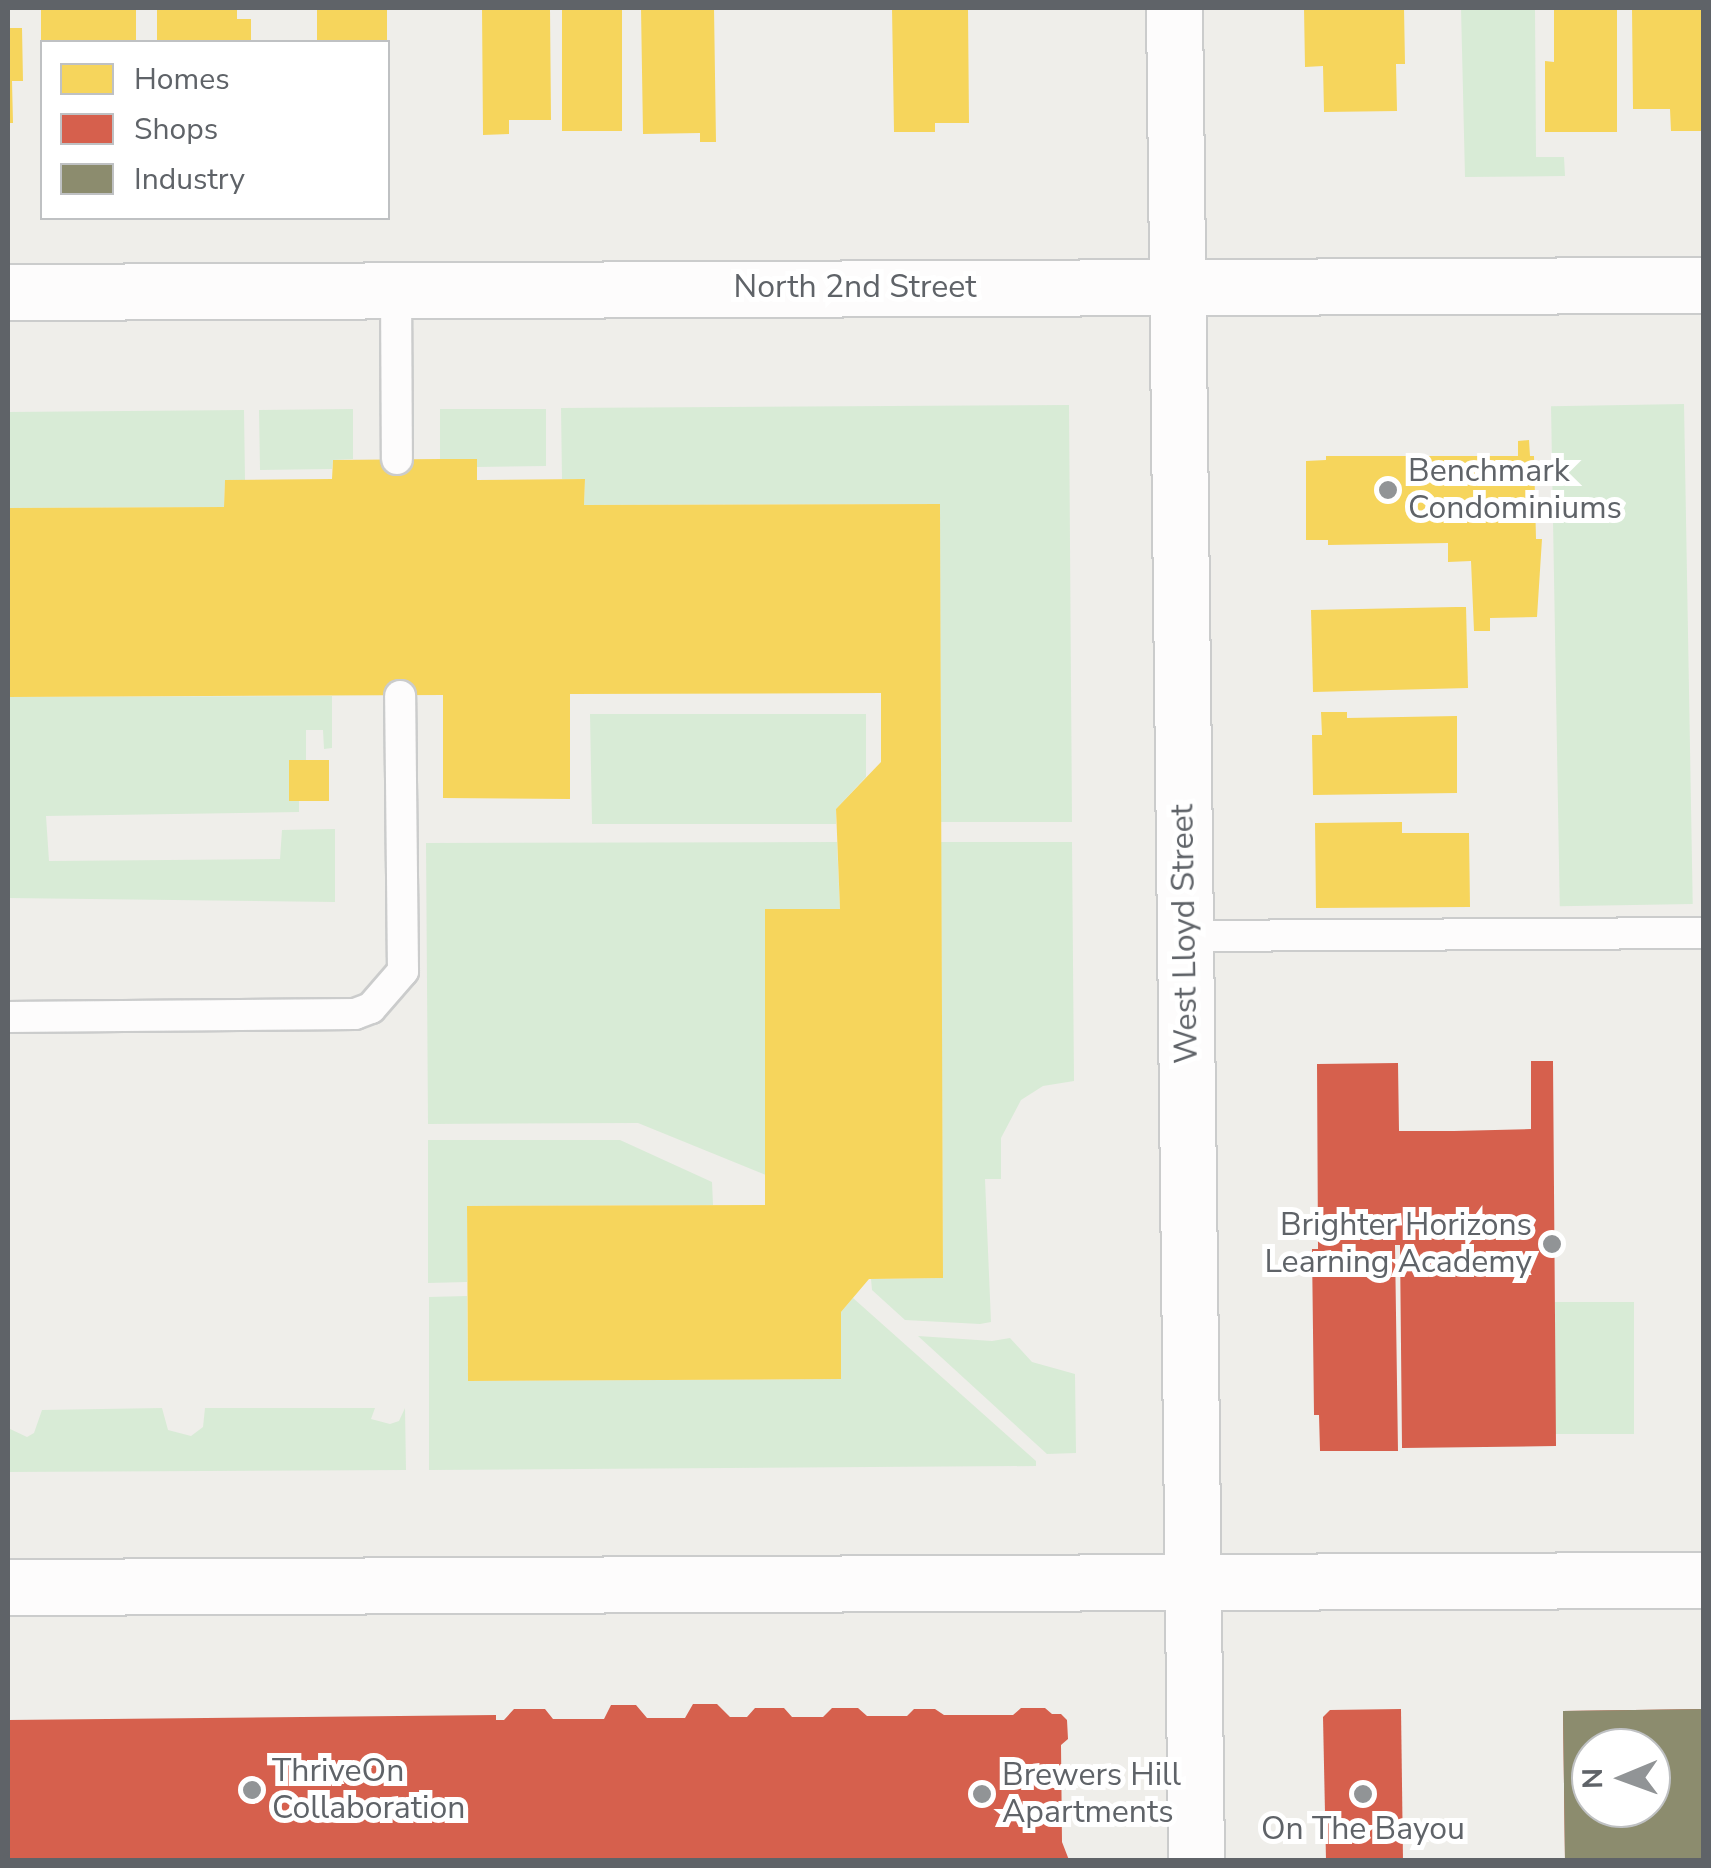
<!DOCTYPE html>
<style>
body{margin:0}
#map{position:relative;width:1711px;height:1868px;overflow:hidden;background:#efeeea;font-family:"Nunito Sans",sans-serif}
div>[style]{position:absolute}
.green>*{inset:0;background:#d8ebd6;transform-origin:0 0}
.homes>*{inset:0;background:#f6d55c;transform-origin:0 0}
.shops>*{inset:0;background:#d6604d}
.industry>*{inset:0;background:#8c8c6e}
.roads{filter:drop-shadow(2px 0 #cbcccc) drop-shadow(-2px 0 #cbcccc) drop-shadow(0 2px #cbcccc) drop-shadow(0 -2px #cbcccc)}
.service>*{height:30px;margin:-15px;padding:0 15px;transform-origin:15px;border-radius:15px;background:#fdfcfc}
.minor>*{height:55px;margin:-27.5px;padding:0 27.5px;transform-origin:27.5px;border-radius:27.5px;background:#fdfcfc}
.secondary>*{height:55px;margin:-27.5px;padding:0 27.5px;transform-origin:27.5px;border-radius:27.5px;background:#fdfcfc}
.dots>*{width:28px;height:28px;translate:-50% -50%;box-sizing:border-box;border:5px solid #fff;border-radius:50%}
span{translate:-50% -50%;white-space:nowrap;text-align:center;line-height:1.15;-webkit-text-stroke:10px #fff;paint-order:stroke}
.street-label{font-size:32px;color:#5f6368}
.poi-label{font-size:32px;color:#5f6368}
.left{translate:0 -50%;text-align:left}
.right{translate:-100% -50%;text-align:right}
.frame{position:absolute;inset:0;border:10px solid #5f6368;pointer-events:none}
.legend{position:absolute;left:40px;top:40px;width:350px;height:180px;box-sizing:border-box;background:#fff;border:2px solid #bfc1c3;margin:0;padding:12px 18px;list-style:none;font-size:30px;color:#5f6368}
.legend li{display:flex;align-items:center;gap:20px;height:50px}
.legend b{width:50px;border:2px solid #bfc1c3}
.north{position:absolute;left:1571px;top:1728px;width:100px;height:100px;box-sizing:border-box;background:#fff;border:2px solid #bfc1c3;border-radius:50%;rotate:269deg;font-size:28px;font-weight:700;line-height:40px;text-align:center;color:#5f6368}
.north::after{content:'';display:block;margin:auto;width:35px;height:45px;background:#919496;clip-path:polygon(50% 0,100% 100%,50% 72%,0 100%)}
</style>
<div id="map">
<div class="green">
<div style="clip-path:polygon(1461px 8px,1535px 8px,1536px 157px,1564px 157px,1565px 176px,1465px 177px)"></div>
<div style="left:1684px;top:404px;width:500px;height:133px;rotate:89deg"></div>
<div style="clip-path:polygon(1069px 405px,1072px 822px,941px 822px,940px 504px,584px 505px,585px 479px,562px 479px,561px 408px)"></div>
<div style="clip-path:polygon(353px 409px,353px 459px,333px 460px,332px 469px,260px 470px,259px 410px)"></div>
<div style="clip-path:polygon(440px 409px,546px 409px,546px 466px,477px 467px,477px 459px,440px 459px)"></div>
<div style="clip-path:polygon(244px 410px,245px 480px,225px 480px,224px 507px,8px 508px,8px 412px)"></div>
<div style="clip-path:polygon(332px 696px,332px 748px,324px 749px,323px 730px,306px 730px,306px 760px,289px 761px,289px 800px,299px 801px,299px 812px,46px 816px,49px 861px,280px 859px,282px 830px,335px 829px,335px 902px,8px 898px,8px 697px)"></div>
<div style="clip-path:polygon(590px 714px,866px 714px,866px 777px,836px 809px,836px 824px,592px 824px)"></div>
<div style="clip-path:polygon(837px 842px,840px 909px,766px 909px,766px 1175px,638px 1123px,428px 1124px,426px 843px)"></div>
<div style="clip-path:polygon(941px 842px,1072px 842px,1074px 1081px,1043px 1086px,1021px 1100px,1001px 1138px,1001px 1179px,985px 1179px,991px 1322px,980px 1324px,905px 1320px,872px 1290px,871px 1279px,943px 1278px)"></div>
<div style="clip-path:polygon(428px 1140px,620px 1140px,712px 1182px,713px 1205px,467px 1206px,467px 1282px,428px 1283px)"></div>
<div style="clip-path:polygon(467px 1296px,468px 1381px,841px 1379px,841px 1312px,853px 1298px,1036px 1461px,1036px 1466px,429px 1470px,429px 1297px)"></div>
<div style="left:1555px;top:1302px;width:79px;height:132px"></div>
<div style="clip-path:polygon(918px 1336px,992px 1341px,1010px 1338px,1032px 1362px,1075px 1374px,1076px 1453px,1047px 1454px)"></div>
<div style="clip-path:polygon(162px 1408px,168px 1430px,191px 1436px,203px 1427px,205px 1408px,375px 1408px,371px 1419px,390px 1424px,399px 1421px,405px 1408px,406px 1470px,8px 1472px,8px 1428px,27px 1437px,34px 1433px,42px 1410px)"></div>
</div>
<div class="homes">
<div style="left:41px;top:8px;width:95px;height:34px"></div>
<div style="clip-path:polygon(157px 8px,237px 8px,237px 19px,251px 19px,251px 42px,157px 42px)"></div>
<div style="left:317px;top:8px;width:70px;height:34px"></div>
<div style="clip-path:polygon(482px 8px,550px 8px,551px 120px,509px 120px,509px 134px,483px 135px)"></div>
<div style="left:562px;top:8px;width:60px;height:123px"></div>
<div style="clip-path:polygon(641px 8px,714px 8px,716px 142px,700px 142px,700px 133px,643px 134px)"></div>
<div style="clip-path:polygon(892px 8px,968px 8px,969px 123px,935px 123px,935px 132px,894px 132px)"></div>
<div style="clip-path:polygon(1304px 8px,1404px 8px,1405px 64px,1396px 64px,1397px 111px,1324px 112px,1323px 66px,1305px 67px)"></div>
<div style="clip-path:polygon(1554px 8px,1617px 8px,1617px 132px,1545px 132px,1545px 61px,1554px 62px)"></div>
<div style="clip-path:polygon(1632px 8px,1704px 8px,1704px 131px,1671px 131px,1670px 109px,1633px 109px)"></div>
<div style="clip-path:polygon(8px 28px,22px 28px,23px 81px,12px 81px,13px 123px,8px 123px)"></div>
<div style="clip-path:polygon(1529px 440px,1530px 456px,1534px 456px,1536px 539px,1542px 539px,1537px 617px,1490px 618px,1490px 631px,1474px 631px,1471px 561px,1448px 562px,1448px 543px,1328px 545px,1328px 540px,1306px 540px,1306px 461px,1326px 460px,1326px 456px,1518px 456px,1518px 441px)"></div>
<div style="clip-path:polygon(440px 459px,477px 459px,477px 480px,585px 479px,584px 505px,940px 504px,943px 1278px,869px 1279px,841px 1312px,841px 1379px,468px 1381px,467px 1206px,765px 1205px,765px 909px,840px 909px,836px 809px,881px 762px,881px 693px,570px 694px,570px 799px,443px 798px,443px 695px,8px 697px,8px 508px,224px 507px,225px 480px,332px 479px,333px 460px)"></div>
<div style="clip-path:polygon(1456px 607px,1466px 607px,1468px 688px,1313px 692px,1311px 610px)"></div>
<div style="clip-path:polygon(1321px 712px,1347px 712px,1347px 718px,1457px 716px,1457px 793px,1313px 795px,1312px 735px,1322px 735px)"></div>
<div style="left:289px;top:760px;width:40px;height:41px"></div>
<div style="clip-path:polygon(1402px 822px,1402px 833px,1469px 833px,1470px 907px,1316px 908px,1315px 823px)"></div>
</div>
<div class="shops">
<div style="clip-path:polygon(1531px 1061px,1553px 1061px,1556px 1446px,1402px 1448px,1400px 1245px,1395px 1245px,1398px 1451px,1320px 1451px,1319px 1415px,1314px 1415px,1312px 1249px,1318px 1249px,1317px 1064px,1398px 1063px,1399px 1131px,1454px 1131px,1531px 1129px)"></div>
<div style="clip-path:polygon(693px 1704px,717px 1704px,730px 1717px,747px 1717px,755px 1708px,784px 1708px,792px 1717px,823px 1717px,832px 1708px,858px 1708px,867px 1716px,907px 1716px,914px 1709px,935px 1709px,944px 1715px,1013px 1715px,1021px 1708px,1045px 1708px,1052px 1714px,1061px 1714px,1067px 1720px,1068px 1739px,1061px 1745px,1062px 1842px,1069px 1860px,8px 1860px,8px 1720px,496px 1715px,496px 1720px,504px 1720px,514px 1709px,545px 1709px,553px 1719px,604px 1719px,611px 1705px,636px 1705px,647px 1718px,685px 1718px)"></div>
<div style="clip-path:polygon(1401px 1709px,1403px 1860px,1326px 1860px,1323px 1717px,1330px 1710px)"></div>
<div style="clip-path:polygon(evenodd,1704px 1709px,1704px 1860px,1565px 1860px,1563px 1711px,1704px 1709px,1591px 1748px,1651px 1748px,1651px 1808px,1591px 1808px,1591px 1748px)"></div>
</div>
<div class="industry">
<div style="clip-path:polygon(evenodd,1704px 1709px,1704px 1860px,1565px 1860px,1563px 1711px,1704px 1709px,1591px 1748px,1651px 1748px,1651px 1808px,1591px 1808px,1591px 1748px)"></div>
</div>
<div class="roads">
<div class="service">
<div style="left:396px;top:288px;width:171px;rotate:89.7deg"></div>
<div style="left:1185px;top:936px;width:519px;rotate:-0.33deg"></div>
<div style="left:8px;top:1017px;width:347px;rotate:-0.5deg"></div>
<div style="left:355px;top:1014px;width:17px;rotate:-21deg"></div>
<div style="left:371px;top:1008px;width:49px;rotate:-49.1deg"></div>
<div style="left:403px;top:971px;width:275px;rotate:-90.6deg"></div>
</div>
<div class="minor">
<div style="left:1174px;top:8px;width:1852px;rotate:89.32deg"></div>
<div style="left:8px;top:292px;width:1696px;rotate:-0.24deg"></div>
</div>
<div class="secondary">
<div style="left:8px;top:1587px;width:1696px;rotate:-0.24deg"></div>
</div>
</div>
<div class="dots">
<div style="left:1388px;top:490px;background:#919496"></div>
<div style="left:1552px;top:1244px;background:#919496"></div>
<div style="left:252px;top:1790px;background:#919496"></div>
<div style="left:982px;top:1794px;background:#919496"></div>
<div style="left:1363px;top:1794px;background:#919496"></div>
</div>
<div class="street-label">
<span style="left:855px;top:287px">North 2nd Street</span>
<span style="left:1185px;top:934px;rotate:-91deg">West Lloyd Street</span>
</div>
<div class="poi-label">
<span class="left" style="left:1408px;top:490px">Benchmark<br>Condominiums</span>
<span class="right" style="left:1532px;top:1244px">Brighter Horizons<br>Learning Academy</span>
<span class="left" style="left:272px;top:1790px">ThriveOn<br>Collaboration</span>
<span class="left" style="left:1002px;top:1794px">Brewers Hill<br>Apartments</span>
<span style="left:1363px;top:1829px">On The Bayou</span>
</div>
<div class="frame"></div>
<ul class="legend">
<li><b style="height:28px;background:#f6d55c"></b>Homes</li>
<li><b style="height:28px;background:#d6604d"></b>Shops</li>
<li><b style="height:28px;background:#8c8c6e"></b>Industry</li>
</ul>
<div class="north">N</div>
</div>
